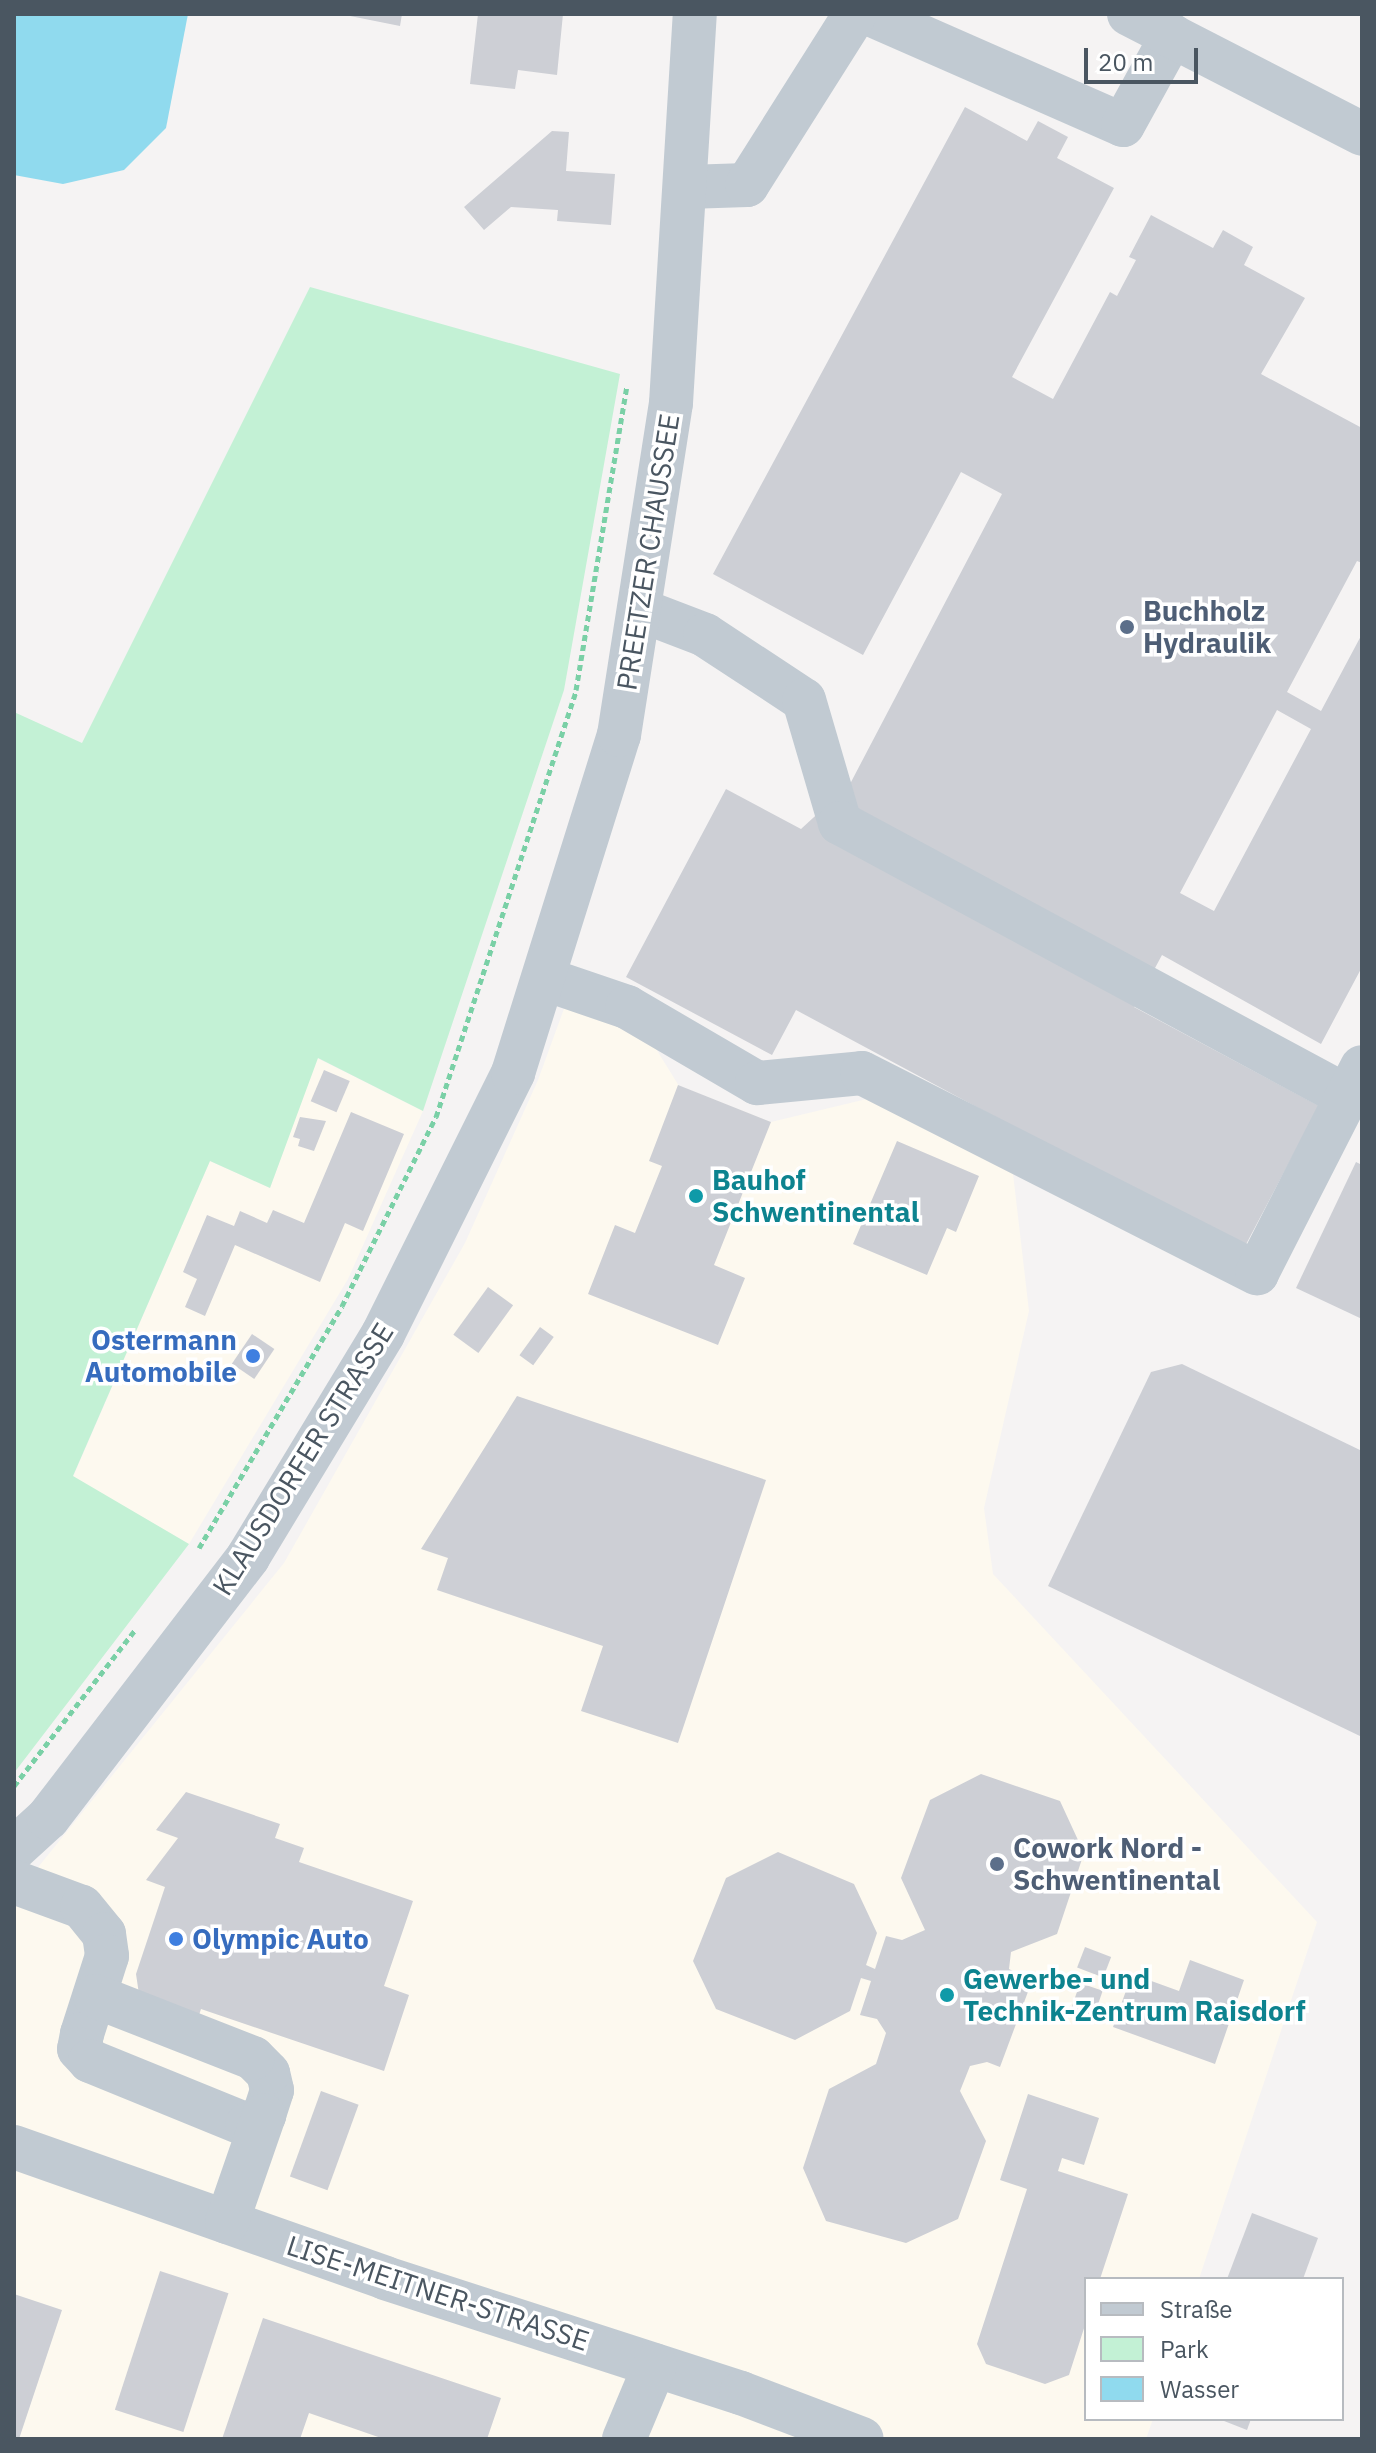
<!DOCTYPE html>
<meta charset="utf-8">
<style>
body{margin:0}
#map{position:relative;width:1376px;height:2453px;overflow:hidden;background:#f5f3f3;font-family:"IBM Plex Sans",sans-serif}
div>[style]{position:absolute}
.commercial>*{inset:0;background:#fdf9ef}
.green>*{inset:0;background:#c3f1d5}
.water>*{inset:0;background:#90daee}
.building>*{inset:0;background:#cdcfd5;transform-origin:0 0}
.path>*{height:5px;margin-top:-2.5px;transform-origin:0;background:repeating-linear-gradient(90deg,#7ad0a6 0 6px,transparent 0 10px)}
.minor>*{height:44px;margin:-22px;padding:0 22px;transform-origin:22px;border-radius:22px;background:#c1cad2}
.dots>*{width:22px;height:22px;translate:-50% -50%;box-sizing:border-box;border:4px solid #fff;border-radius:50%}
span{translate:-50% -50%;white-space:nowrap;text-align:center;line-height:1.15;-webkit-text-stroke:7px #fff;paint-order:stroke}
.street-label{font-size:28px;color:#4a5661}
.service-label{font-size:28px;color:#4e5e75;font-weight:700}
.left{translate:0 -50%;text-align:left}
.culture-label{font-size:28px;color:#0d838f;font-weight:700}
.shop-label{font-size:28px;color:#366cbe;font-weight:700}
.right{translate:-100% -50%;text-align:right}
.frame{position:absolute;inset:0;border:16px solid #4a5661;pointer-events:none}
.legend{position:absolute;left:1084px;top:2277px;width:260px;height:144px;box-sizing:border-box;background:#fff;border:2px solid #b7bbc0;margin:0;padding:10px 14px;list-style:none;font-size:24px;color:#4a5661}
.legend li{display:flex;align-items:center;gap:16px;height:40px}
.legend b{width:40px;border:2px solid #b7bbc0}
.scale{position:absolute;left:1084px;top:48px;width:114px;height:36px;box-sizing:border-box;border:4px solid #4a5661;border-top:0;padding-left:10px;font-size:24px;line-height:28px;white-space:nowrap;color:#4a5661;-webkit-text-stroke:6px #fff;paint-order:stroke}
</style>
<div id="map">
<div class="commercial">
<div style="clip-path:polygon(573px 984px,653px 1044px,679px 1086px,771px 1122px,871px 1098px,1012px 1165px,1029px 1311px,984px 1508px,993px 1574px,1317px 1922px,1199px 2279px,1086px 2279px,1086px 2419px,1153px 2419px,1146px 2439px,14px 2439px,14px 1897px,284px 1563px,465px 1243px,538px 1080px)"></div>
<div style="clip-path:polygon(317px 1058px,423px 1111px,348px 1279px,189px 1544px,73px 1477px,210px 1161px,270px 1188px)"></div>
</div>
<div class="green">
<div style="clip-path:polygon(310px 287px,620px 374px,564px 690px,423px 1111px,318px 1058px,270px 1188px,210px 1161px,73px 1476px,189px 1544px,14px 1773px,14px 712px,82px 743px)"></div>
</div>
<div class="water">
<div style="clip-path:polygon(14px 14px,188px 14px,166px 128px,124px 170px,63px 184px,14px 175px)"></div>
</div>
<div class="building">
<div style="clip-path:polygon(340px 14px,402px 14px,400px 26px)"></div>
<div style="clip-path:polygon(478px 14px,563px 14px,557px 75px,518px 70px,515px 89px,470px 84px)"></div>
<div style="clip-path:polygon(evenodd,965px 107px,1027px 141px,1038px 121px,1068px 137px,1057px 158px,1114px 188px,1012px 377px,1053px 399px,1110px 292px,1117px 296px,1136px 260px,1129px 257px,1151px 215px,1213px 248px,1223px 230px,1253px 247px,1244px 265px,1305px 298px,1261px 374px,1362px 428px,1362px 563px,1357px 561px,1287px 692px,1321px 711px,1362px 634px,1362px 967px,1321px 1044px,1162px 955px,1134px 1007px,1319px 1106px,1243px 1250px,796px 1010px,772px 1055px,626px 977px,726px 789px,801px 829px,850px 784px,1002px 494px,961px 472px,863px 655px,713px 574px,965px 107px,1277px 710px,1311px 729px,1214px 911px,1180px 893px,1277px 710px)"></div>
<div style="clip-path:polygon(552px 131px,569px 132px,566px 171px,615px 174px,611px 225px,557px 221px,558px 210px,511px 207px,484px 230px,464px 207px)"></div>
<div style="left:324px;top:1070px;width:28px;height:34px;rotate:23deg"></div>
<div style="clip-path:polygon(678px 1085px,771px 1122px,714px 1265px,745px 1278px,718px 1345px,588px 1294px,615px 1225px,635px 1233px,662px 1166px,649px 1161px)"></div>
<div style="clip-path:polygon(351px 1112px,404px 1134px,363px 1231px,345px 1223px,320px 1282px,235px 1245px,205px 1316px,185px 1307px,197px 1279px,183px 1272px,207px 1215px,234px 1226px,240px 1211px,267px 1223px,273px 1210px,304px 1223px)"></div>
<div style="clip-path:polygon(300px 1117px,326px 1121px,314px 1151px,298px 1146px,300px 1139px,293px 1137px)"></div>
<div style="clip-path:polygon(897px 1141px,979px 1176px,956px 1232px,947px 1228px,927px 1275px,853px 1244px)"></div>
<div style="clip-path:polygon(1356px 1162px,1362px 1165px,1362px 1319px,1296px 1288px)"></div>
<div style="left:488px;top:1287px;width:31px;height:59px;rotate:36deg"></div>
<div style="left:540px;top:1327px;width:17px;height:35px;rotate:36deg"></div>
<div style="left:252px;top:1334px;width:27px;height:36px;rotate:34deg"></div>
<div style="clip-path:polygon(1182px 1364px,1362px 1451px,1362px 1737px,1048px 1586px,1151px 1372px)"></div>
<div style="clip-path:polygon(517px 1396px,766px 1480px,678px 1743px,581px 1711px,603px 1646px,437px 1590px,448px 1558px,421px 1549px)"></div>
<div style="clip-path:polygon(981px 1774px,1060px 1801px,1084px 1853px,1057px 1934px,1011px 1952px,1009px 1969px,1032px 1981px,1000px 2067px,987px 2062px,970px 2066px,960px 2091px,986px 2141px,958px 2219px,906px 2243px,826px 2221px,803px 2168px,829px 2089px,876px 2064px,886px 2033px,877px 2019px,860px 2015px,871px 1981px,861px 1978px,850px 2011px,795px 2040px,716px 2009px,693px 1961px,726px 1878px,778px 1852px,854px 1884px,877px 1933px,866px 1965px,875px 1969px,886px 1936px,902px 1940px,925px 1930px,901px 1878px,930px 1800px)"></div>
<div style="clip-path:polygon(186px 1792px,280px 1824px,275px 1838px,304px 1848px,299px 1862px,413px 1901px,384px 1986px,409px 1995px,384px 2071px,201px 2009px,197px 2021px,140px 2001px,136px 1974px,165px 1887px,146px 1880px,178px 1838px,156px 1830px)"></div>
<div style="left:1085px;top:1947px;width:28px;height:22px;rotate:21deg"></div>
<div style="clip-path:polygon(1190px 1960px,1244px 1980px,1215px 2064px,1113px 2027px,1132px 1974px,1179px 1991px)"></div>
<div style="left:1080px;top:1983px;width:24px;height:29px;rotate:19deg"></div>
<div style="left:321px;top:2091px;width:40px;height:91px;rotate:20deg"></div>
<div style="clip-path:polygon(1028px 2094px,1099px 2118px,1084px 2165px,1062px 2158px,1058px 2171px,1128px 2194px,1100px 2279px,1086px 2279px,1086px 2322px,1069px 2375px,1045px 2384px,986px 2364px,977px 2344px,1027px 2189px,1000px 2180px)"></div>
<div style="clip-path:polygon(1252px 2213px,1318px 2238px,1303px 2279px,1227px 2279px)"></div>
<div style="left:160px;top:2271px;width:72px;height:146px;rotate:18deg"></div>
<div style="clip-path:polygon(14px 2294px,62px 2310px,19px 2439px,14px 2439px)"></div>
<div style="clip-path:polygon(263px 2318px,501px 2398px,487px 2439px,384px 2439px,309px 2413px,300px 2439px,222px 2439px)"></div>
<div style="clip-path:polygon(1219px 2419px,1251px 2419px,1247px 2430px)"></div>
</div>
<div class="path">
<div style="left:199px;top:1548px;width:281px;rotate:-59.4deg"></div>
<div style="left:342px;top:1306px;width:211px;rotate:-63.6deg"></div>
<div style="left:436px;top:1117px;width:449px;rotate:-71.8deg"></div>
<div style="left:576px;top:690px;width:308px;rotate:-80.5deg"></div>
<div style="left:14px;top:1786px;width:199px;rotate:-52.2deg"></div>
</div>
<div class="minor">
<div style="left:870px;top:14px;width:276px;rotate:23.7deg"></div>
<div style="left:1123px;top:125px;width:102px;rotate:-61.2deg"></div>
<div style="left:1129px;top:14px;width:262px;rotate:27.2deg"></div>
<div style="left:687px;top:187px;width:60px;rotate:-1.9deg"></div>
<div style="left:747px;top:185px;width:202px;rotate:-57.7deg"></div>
<div style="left:640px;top:610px;width:70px;rotate:21deg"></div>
<div style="left:705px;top:635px;width:118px;rotate:33.3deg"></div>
<div style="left:804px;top:700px;width:128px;rotate:73.7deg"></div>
<div style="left:840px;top:823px;width:577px;rotate:28.34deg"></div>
<div style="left:545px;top:979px;width:87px;rotate:18.9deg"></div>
<div style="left:627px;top:1007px;width:151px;rotate:30.3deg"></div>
<div style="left:757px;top:1083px;width:105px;rotate:-5.4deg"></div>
<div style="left:862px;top:1073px;width:443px;rotate:26.9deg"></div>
<div style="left:1257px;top:1273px;width:231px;rotate:-63deg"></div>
<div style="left:14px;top:1849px;width:46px;rotate:-42.4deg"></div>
<div style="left:48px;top:1818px;width:329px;rotate:-52.5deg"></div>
<div style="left:248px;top:1557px;width:261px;rotate:-58.8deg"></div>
<div style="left:383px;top:1334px;width:292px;rotate:-63.5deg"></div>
<div style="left:513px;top:1073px;width:354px;rotate:-72.6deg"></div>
<div style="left:619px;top:735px;width:336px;rotate:-81.1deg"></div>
<div style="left:671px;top:403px;width:390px;rotate:-86.5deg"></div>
<div style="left:14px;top:1882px;width:72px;rotate:20.2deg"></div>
<div style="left:82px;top:1907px;width:35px;rotate:51deg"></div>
<div style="left:104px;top:1934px;width:22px;rotate:82deg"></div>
<div style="left:107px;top:1956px;width:82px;rotate:107.8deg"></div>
<div style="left:82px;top:2034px;width:15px;rotate:101deg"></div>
<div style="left:79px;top:2049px;width:16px;rotate:47deg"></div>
<div style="left:90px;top:2061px;width:170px;rotate:22.2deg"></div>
<div style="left:247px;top:2125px;width:20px;rotate:-30deg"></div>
<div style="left:264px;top:2115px;width:26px;rotate:-72deg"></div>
<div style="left:272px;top:2090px;width:17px;rotate:-103deg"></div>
<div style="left:268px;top:2073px;width:21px;rotate:-135deg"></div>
<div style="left:253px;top:2058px;width:170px;rotate:-158.6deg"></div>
<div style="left:14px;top:2147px;width:393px;rotate:19.4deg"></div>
<div style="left:385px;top:2278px;width:374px;rotate:17.9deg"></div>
<div style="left:741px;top:2393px;width:129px;rotate:20.8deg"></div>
<div style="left:227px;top:2222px;width:113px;rotate:-70.9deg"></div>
<div style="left:624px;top:2439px;width:80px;rotate:-67.3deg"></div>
</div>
<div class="dots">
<div style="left:1127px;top:627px;background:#5c6f8a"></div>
<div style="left:696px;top:1196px;background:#0f9aa8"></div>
<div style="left:253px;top:1356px;background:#3f7fe0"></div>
<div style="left:997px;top:1864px;background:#5c6f8a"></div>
<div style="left:176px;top:1939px;background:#3f7fe0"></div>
<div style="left:947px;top:1995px;background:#0f9aa8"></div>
</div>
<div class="street-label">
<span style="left:648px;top:552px;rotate:-81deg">PREETZER CHAUSSEE</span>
<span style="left:303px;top:1459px;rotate:-58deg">KLAUSDORFER STRASSE</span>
<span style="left:438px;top:2293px;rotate:18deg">LISE-MEITNER-STRASSE</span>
</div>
<div class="service-label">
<span class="left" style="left:1143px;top:627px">Buchholz<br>Hydraulik</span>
<span class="left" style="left:1013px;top:1864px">Cowork Nord -<br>Schwentinental</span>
</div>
<div class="culture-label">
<span class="left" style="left:712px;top:1196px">Bauhof<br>Schwentinental</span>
<span class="left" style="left:963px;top:1995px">Gewerbe- und<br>Technik-Zentrum Raisdorf</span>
</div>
<div class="shop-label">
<span class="right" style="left:237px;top:1356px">Ostermann<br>Automobile</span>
<span class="left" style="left:192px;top:1939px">Olympic Auto</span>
</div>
<div class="frame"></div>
<ul class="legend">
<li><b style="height:10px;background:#c1cad2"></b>Straße</li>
<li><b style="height:22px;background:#c3f1d5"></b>Park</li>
<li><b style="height:22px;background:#90daee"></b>Wasser</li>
</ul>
<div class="scale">20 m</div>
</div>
